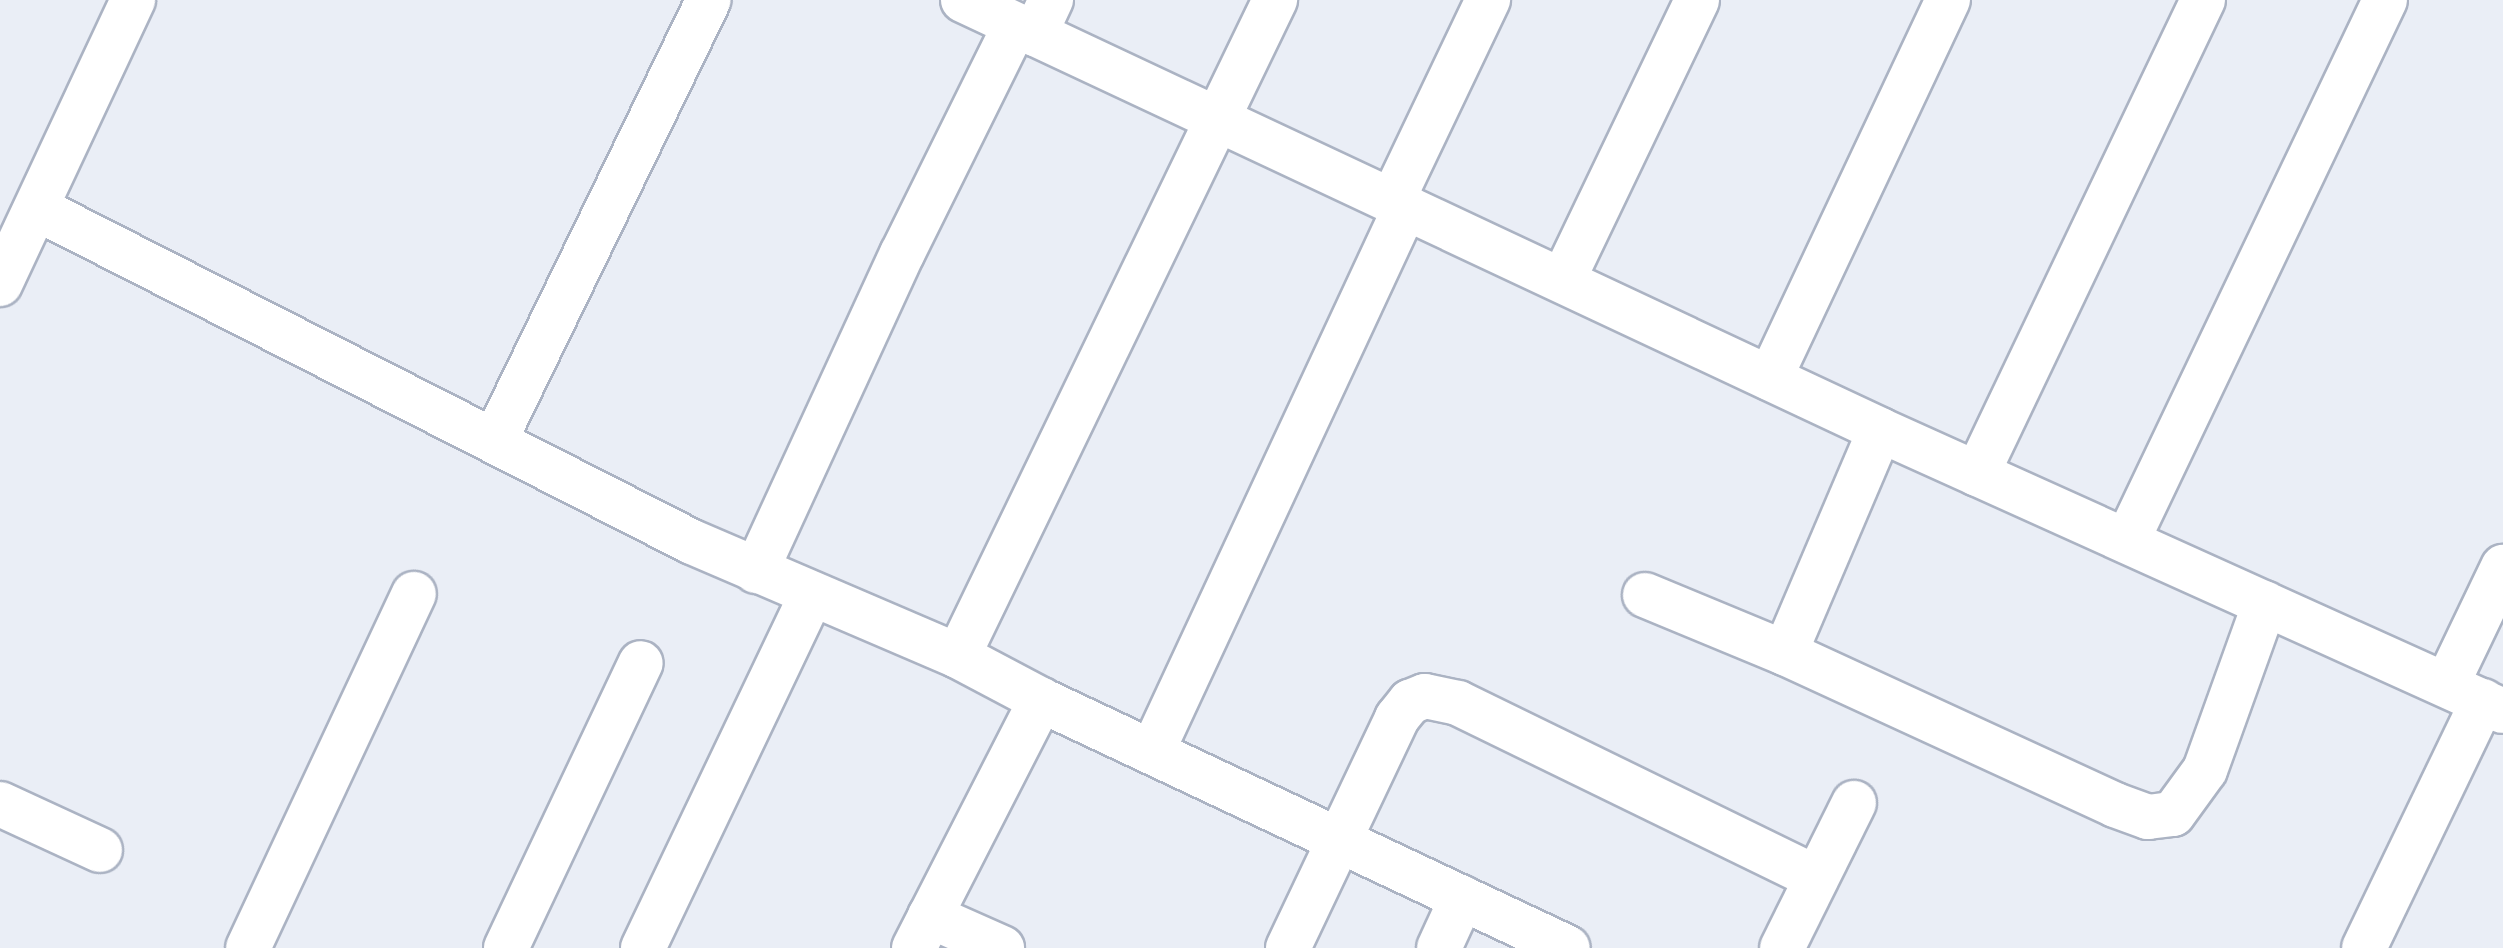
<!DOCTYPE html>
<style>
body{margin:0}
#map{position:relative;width:2503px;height:948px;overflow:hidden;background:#eaeef6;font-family:Karla,sans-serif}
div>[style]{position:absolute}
.roads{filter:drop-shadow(2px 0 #abb3c3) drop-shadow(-2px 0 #abb3c3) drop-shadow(0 2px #abb3c3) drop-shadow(0 -2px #abb3c3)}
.minor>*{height:44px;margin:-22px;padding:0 22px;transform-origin:22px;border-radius:22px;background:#fff}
span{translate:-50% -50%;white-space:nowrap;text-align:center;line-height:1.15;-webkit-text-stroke:8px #fff;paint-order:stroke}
</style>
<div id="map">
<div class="roads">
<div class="minor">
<div style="left:963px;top:0;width:1013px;rotate:25.12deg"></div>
<div style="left:1880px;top:430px;width:683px;rotate:24.28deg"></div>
<div style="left:1035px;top:34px;width:38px;rotate:-65deg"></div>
<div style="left:1393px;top:199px;width:221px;rotate:-64.5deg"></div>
<div style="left:36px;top:208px;width:736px;rotate:26.98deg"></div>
<div style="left:692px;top:542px;width:289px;rotate:23.2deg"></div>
<div style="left:958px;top:656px;width:94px;rotate:27.9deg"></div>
<div style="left:1041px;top:700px;width:582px;rotate:25.2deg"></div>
<div style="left:1563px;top:280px;width:310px;rotate:-64.4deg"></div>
<div style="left:0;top:284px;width:314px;rotate:-64.9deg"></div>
<div style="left:1770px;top:378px;width:418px;rotate:-64.8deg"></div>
<div style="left:495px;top:440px;width:489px;rotate:-64.1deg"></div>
<div style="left:1977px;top:474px;width:525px;rotate:-64.51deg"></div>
<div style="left:2127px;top:541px;width:599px;rotate:-64.5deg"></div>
<div style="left:756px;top:571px;width:349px;rotate:-65.3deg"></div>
<div style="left:902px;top:254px;width:255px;rotate:-63.7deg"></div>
<div style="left:1645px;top:595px;width:152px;rotate:22.5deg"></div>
<div style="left:1785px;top:653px;width:363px;rotate:24.7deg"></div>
<div style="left:2115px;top:805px;width:35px;rotate:20deg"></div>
<div style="left:2148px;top:817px;width:25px;rotate:-7deg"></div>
<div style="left:2173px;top:814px;width:54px;rotate:-54deg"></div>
<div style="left:2205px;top:770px;width:177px;rotate:-70.2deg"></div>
<div style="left:1785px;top:653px;width:242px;rotate:-66.9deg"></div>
<div style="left:958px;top:656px;width:729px;rotate:-64.21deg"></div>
<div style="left:2447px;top:684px;width:130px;rotate:-64.4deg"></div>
<div style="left:1152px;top:752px;width:602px;rotate:-65.05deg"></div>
<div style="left:0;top:804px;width:110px;rotate:24.7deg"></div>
<div style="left:930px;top:916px;width:79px;rotate:24deg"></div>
<div style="left:248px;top:948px;width:391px;rotate:-64.9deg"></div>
<div style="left:506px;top:948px;width:315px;rotate:-64.7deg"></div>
<div style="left:643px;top:948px;width:390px;rotate:-64.5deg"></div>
<div style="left:914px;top:948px;width:279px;rotate:-62.9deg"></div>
<div style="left:1288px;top:948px;width:255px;rotate:-64.6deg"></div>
<div style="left:1397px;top:718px;width:21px;rotate:-51deg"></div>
<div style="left:1410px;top:702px;width:16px;rotate:-22deg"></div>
<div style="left:1425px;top:696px;width:34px;rotate:12deg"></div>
<div style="left:1458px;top:703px;width:397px;rotate:26deg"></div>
<div style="left:1439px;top:948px;width:55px;rotate:-65.3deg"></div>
<div style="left:1782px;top:948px;width:162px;rotate:-63.6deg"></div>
<div style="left:2364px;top:948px;width:274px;rotate:-64.3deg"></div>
</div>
</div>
</div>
